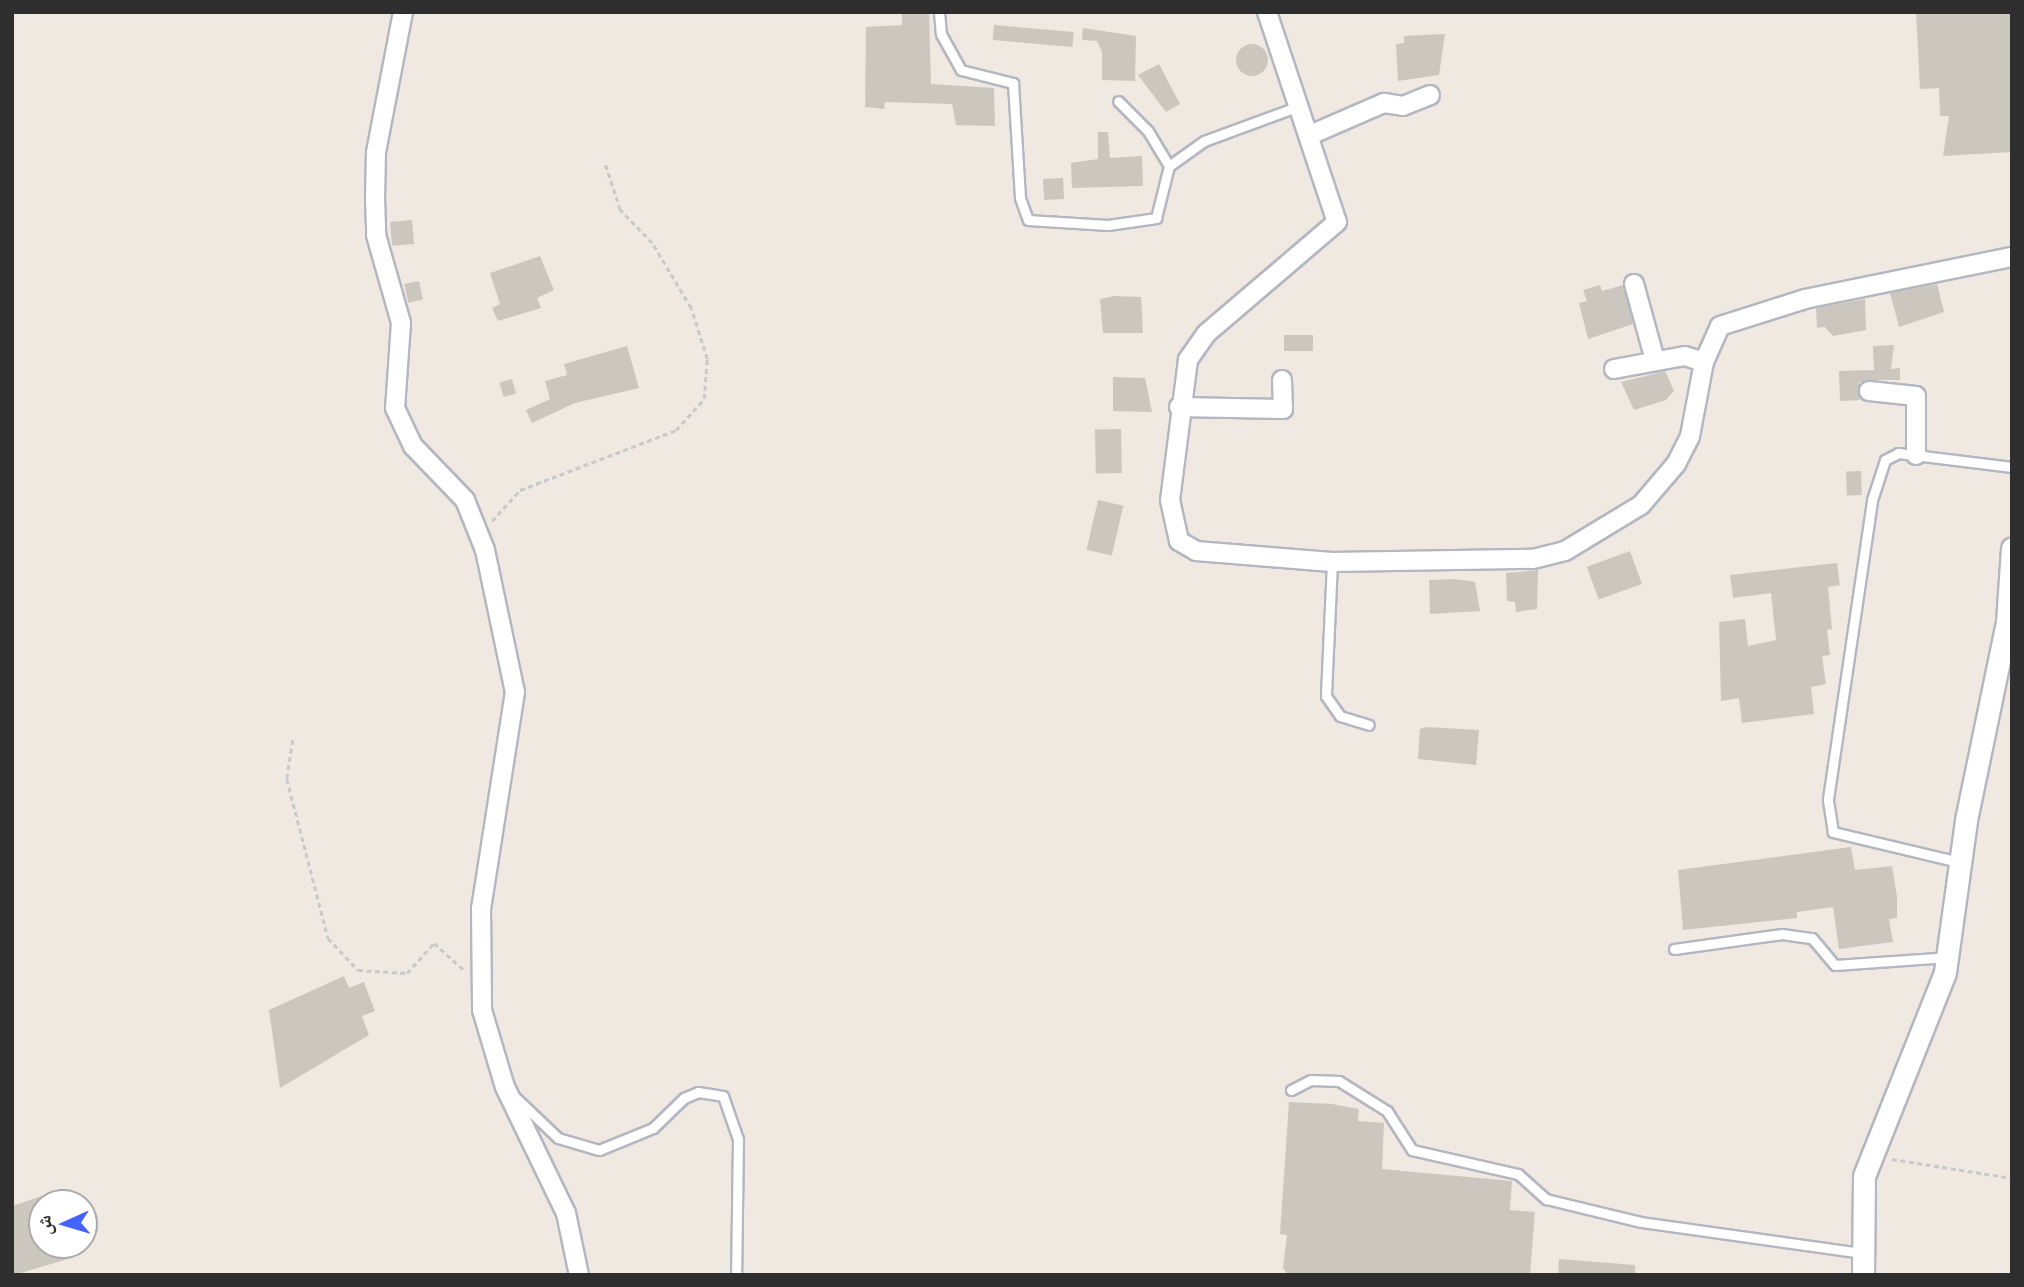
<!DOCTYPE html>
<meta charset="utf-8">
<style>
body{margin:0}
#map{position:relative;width:2024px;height:1287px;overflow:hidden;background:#efe9e1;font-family:Quicksand,"Noto Naskh Arabic",sans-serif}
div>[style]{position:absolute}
.building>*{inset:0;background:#cbc7bf;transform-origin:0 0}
.round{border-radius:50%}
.path>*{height:2.5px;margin-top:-1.25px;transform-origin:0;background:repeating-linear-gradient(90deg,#c9c9c9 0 5px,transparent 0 8.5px)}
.roads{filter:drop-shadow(2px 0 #b4b7c1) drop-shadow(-2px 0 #b4b7c1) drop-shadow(0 2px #b4b7c1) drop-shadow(0 -2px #b4b7c1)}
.service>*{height:9px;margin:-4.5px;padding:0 4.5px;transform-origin:4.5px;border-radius:4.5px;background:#fff}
.minor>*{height:18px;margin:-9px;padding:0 9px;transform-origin:9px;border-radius:9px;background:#fff}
.tertiary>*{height:21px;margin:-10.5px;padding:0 10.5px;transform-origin:10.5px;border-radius:10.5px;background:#fff}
span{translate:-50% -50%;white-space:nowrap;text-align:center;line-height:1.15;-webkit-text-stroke:5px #fff;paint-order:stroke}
.frame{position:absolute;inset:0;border:14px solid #2e2e2e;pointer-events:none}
.north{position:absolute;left:28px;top:1189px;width:70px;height:70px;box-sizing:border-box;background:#fff;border:2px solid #ababab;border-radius:50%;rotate:266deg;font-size:19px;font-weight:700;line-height:28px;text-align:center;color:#2e2e2e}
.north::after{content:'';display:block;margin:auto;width:24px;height:32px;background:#4264fb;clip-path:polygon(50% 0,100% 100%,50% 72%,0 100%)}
</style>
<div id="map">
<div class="building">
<div style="clip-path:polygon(902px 12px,929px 12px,931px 84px,994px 88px,995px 126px,956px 125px,952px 104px,885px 102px,884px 109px,865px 107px,866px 27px,902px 25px)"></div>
<div style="clip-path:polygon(1916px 12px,2012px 12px,2012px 152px,1943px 156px,1949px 116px,1940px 116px,1939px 88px,1920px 89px)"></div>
<div style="left:994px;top:25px;width:80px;height:15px;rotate:5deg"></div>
<div style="clip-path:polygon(1083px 28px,1136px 36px,1135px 81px,1102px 80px,1102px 52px,1097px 41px,1082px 40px)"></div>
<div style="clip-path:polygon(1445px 34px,1439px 75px,1398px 81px,1396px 44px,1404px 43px,1404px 36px)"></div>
<div class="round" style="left:1236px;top:44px;width:32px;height:32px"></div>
<div style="clip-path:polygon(1159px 64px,1180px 104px,1166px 112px,1138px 75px)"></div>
<div style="clip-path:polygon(1098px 132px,1108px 132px,1110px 158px,1142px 156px,1143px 186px,1072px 188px,1071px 163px,1098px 159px)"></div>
<div style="left:1063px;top:178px;width:21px;height:20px;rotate:87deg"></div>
<div style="left:412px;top:220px;width:24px;height:22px;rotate:85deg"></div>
<div style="clip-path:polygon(540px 256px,554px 290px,537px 298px,541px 308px,498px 321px,492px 308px,500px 304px,490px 273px)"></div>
<div style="left:419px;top:281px;width:19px;height:15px;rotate:78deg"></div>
<div style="clip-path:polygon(1937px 284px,1944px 312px,1899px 327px,1890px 293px)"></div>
<div style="clip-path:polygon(1600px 285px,1602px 291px,1623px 285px,1633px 324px,1588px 339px,1579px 303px,1587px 301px,1583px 290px)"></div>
<div style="clip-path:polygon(1114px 296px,1141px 297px,1143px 333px,1103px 333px,1100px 299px)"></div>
<div style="clip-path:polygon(1865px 299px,1866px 330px,1833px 336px,1825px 327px,1817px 328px,1816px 308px)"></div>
<div style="left:1313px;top:335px;width:16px;height:29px;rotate:90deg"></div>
<div style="clip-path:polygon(1894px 345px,1891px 369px,1900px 368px,1900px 380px,1865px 380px,1859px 383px,1860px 400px,1840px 401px,1839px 371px,1874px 370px,1873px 346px)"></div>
<div style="clip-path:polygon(627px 346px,639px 388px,575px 403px,532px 423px,526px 410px,550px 399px,545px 381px,567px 375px,564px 364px)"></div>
<div style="clip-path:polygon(1665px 371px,1674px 391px,1666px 400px,1634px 410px,1621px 382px)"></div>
<div style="clip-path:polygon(1113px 377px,1145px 378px,1152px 412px,1113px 411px)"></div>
<div style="left:512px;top:379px;width:15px;height:13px;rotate:74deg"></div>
<div style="left:1121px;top:429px;width:44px;height:26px;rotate:89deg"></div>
<div style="left:1861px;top:471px;width:24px;height:15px;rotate:88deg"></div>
<div style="left:1098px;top:500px;width:26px;height:51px;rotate:13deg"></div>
<div style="left:1630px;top:551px;width:35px;height:46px;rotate:70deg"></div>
<div style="clip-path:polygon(1837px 563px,1840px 585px,1828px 587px,1832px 629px,1827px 630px,1830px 655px,1822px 656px,1826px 684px,1811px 687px,1814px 714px,1742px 723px,1739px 698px,1721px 701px,1719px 622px,1745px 619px,1748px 646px,1776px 640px,1771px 593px,1733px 598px,1730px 575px)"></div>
<div style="clip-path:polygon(1538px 570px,1537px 609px,1516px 612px,1515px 602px,1507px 601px,1506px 573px)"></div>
<div style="clip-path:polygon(1455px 579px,1475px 582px,1480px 611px,1430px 614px,1429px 580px)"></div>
<div style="clip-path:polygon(1427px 727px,1479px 730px,1476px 765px,1418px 759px,1420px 729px)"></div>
<div style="clip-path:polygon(1851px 847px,1855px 870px,1892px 866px,1897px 897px,1897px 918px,1889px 919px,1893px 942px,1839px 949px,1833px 907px,1797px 912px,1797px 918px,1683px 930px,1678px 870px)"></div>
<div style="clip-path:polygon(344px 976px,349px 988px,364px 982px,375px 1011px,362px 1016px,369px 1035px,280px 1088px,269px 1010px)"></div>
<div style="clip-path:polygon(1289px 1102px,1332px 1104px,1359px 1109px,1358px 1121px,1384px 1123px,1382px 1169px,1512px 1181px,1510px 1210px,1535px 1212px,1530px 1275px,1288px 1275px,1283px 1268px,1287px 1235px,1280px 1234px)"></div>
<div style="clip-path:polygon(42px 1196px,42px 1245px,64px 1245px,68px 1259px,14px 1275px,12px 1206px)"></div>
<div style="clip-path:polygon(1559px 1259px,1635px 1265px,1635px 1275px,1558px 1275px)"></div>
</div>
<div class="path">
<div style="left:492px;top:521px;width:42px;rotate:-47.9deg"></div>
<div style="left:520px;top:490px;width:167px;rotate:-21deg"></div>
<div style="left:676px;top:430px;width:42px;rotate:-47.9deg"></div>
<div style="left:704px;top:399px;width:40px;rotate:-85.7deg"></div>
<div style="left:707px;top:359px;width:53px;rotate:-107.4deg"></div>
<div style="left:691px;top:308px;width:76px;rotate:-121deg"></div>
<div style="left:652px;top:243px;width:46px;rotate:-134.1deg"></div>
<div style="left:620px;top:210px;width:48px;rotate:-108.1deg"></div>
<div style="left:293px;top:740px;width:39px;rotate:99deg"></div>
<div style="left:287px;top:779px;width:164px;rotate:75.5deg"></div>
<div style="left:328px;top:938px;width:44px;rotate:46.8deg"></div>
<div style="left:358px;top:970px;width:49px;rotate:3.5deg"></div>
<div style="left:407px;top:973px;width:40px;rotate:-48deg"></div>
<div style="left:434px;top:943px;width:40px;rotate:42deg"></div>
<div style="left:1892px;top:1159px;width:121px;rotate:9deg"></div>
</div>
<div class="roads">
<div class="service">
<div style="left:939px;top:12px;width:22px;rotate:85deg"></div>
<div style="left:941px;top:34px;width:41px;rotate:60.9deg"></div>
<div style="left:961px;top:70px;width:54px;rotate:14deg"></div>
<div style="left:1013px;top:83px;width:115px;rotate:86.5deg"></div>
<div style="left:1020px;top:198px;width:23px;rotate:70deg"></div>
<div style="left:1028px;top:220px;width:80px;rotate:3.6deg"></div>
<div style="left:1108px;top:225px;width:49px;rotate:-8.3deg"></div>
<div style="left:1156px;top:218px;width:54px;rotate:-76deg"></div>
<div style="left:1169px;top:166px;width:41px;rotate:-121deg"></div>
<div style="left:1148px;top:131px;width:42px;rotate:-135deg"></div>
<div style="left:1169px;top:166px;width:43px;rotate:-35.5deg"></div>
<div style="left:1204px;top:141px;width:101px;rotate:-20.2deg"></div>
<div style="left:1332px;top:562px;width:134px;rotate:92.6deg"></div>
<div style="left:1326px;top:696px;width:24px;rotate:55deg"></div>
<div style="left:1340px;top:716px;width:30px;rotate:17deg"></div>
<div style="left:1959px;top:862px;width:130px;rotate:-166.6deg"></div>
<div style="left:1833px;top:832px;width:33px;rotate:-99deg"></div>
<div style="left:1828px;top:799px;width:302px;rotate:-81.6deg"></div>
<div style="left:1872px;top:500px;width:42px;rotate:-72deg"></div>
<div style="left:1885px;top:460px;width:15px;rotate:-28deg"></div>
<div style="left:1898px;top:453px;width:115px;rotate:7deg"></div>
<div style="left:1674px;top:949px;width:109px;rotate:-7.9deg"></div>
<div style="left:1782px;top:934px;width:30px;rotate:8deg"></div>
<div style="left:1812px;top:938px;width:35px;rotate:50deg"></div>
<div style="left:1835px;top:965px;width:113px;rotate:-4deg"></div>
<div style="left:1291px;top:1090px;width:22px;rotate:-27deg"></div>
<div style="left:1311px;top:1080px;width:28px;rotate:2deg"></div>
<div style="left:1339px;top:1081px;width:57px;rotate:32deg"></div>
<div style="left:1387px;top:1111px;width:46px;rotate:57.3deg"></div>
<div style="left:1412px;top:1150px;width:109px;rotate:12.8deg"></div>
<div style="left:1518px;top:1174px;width:38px;rotate:42deg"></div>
<div style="left:1546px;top:1199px;width:98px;rotate:13.6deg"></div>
<div style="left:1641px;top:1222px;width:223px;rotate:8deg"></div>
<div style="left:516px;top:1098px;width:58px;rotate:43.6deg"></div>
<div style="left:558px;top:1138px;width:43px;rotate:16.3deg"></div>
<div style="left:599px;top:1150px;width:58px;rotate:-22.2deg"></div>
<div style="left:653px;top:1128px;width:43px;rotate:-44.1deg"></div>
<div style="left:684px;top:1098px;width:15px;rotate:-23deg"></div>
<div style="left:698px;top:1092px;width:25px;rotate:9deg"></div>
<div style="left:723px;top:1096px;width:46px;rotate:70.8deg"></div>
<div style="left:738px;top:1139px;width:136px;rotate:90.8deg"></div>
</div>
<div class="minor">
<div style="left:403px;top:12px;width:143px;rotate:100.9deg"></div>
<div style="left:376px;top:152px;width:46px;rotate:91.2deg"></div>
<div style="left:375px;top:198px;width:37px;rotate:88deg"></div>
<div style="left:376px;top:235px;width:91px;rotate:74.1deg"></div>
<div style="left:401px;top:323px;width:85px;rotate:94deg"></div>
<div style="left:395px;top:408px;width:42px;rotate:64.7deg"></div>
<div style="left:413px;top:446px;width:75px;rotate:46.1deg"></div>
<div style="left:465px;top:500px;width:54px;rotate:68.2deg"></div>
<div style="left:485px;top:550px;width:145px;rotate:78.1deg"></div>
<div style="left:515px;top:692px;width:219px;rotate:98.9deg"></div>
<div style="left:481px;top:908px;width:102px;rotate:89.4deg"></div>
<div style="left:482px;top:1010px;width:80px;rotate:73.4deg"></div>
<div style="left:505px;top:1087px;width:140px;rotate:64.2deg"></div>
<div style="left:566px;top:1213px;width:63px;rotate:78.2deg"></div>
<div style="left:1267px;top:12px;width:221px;rotate:71.6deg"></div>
<div style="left:1337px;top:222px;width:172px;rotate:139.5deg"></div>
<div style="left:1206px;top:334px;width:32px;rotate:125deg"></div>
<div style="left:1188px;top:360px;width:141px;rotate:97.3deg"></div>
<div style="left:1170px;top:500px;width:42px;rotate:77.6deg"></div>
<div style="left:1179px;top:541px;width:20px;rotate:30deg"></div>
<div style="left:1196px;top:551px;width:136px;rotate:4.6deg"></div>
<div style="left:1332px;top:562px;width:201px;rotate:-0.9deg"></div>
<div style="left:1533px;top:559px;width:33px;rotate:-14deg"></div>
<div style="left:1565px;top:551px;width:89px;rotate:-31.2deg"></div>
<div style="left:1641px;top:505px;width:54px;rotate:-49.5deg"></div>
<div style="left:1676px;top:464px;width:31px;rotate:-63deg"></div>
<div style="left:1690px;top:436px;width:75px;rotate:-79.3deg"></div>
<div style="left:1704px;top:362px;width:39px;rotate:-66deg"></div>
<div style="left:1720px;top:326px;width:89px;rotate:-17.6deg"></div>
<div style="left:1805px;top:299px;width:211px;rotate:-11.5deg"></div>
<div style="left:1310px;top:135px;width:81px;rotate:-23.4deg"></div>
<div style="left:1384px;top:103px;width:19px;rotate:9deg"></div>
<div style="left:1403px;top:106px;width:29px;rotate:-22deg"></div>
<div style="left:1634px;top:284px;width:79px;rotate:74.6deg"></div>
<div style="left:1614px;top:369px;width:72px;rotate:-10.4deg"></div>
<div style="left:1685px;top:356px;width:20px;rotate:18deg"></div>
<div style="left:1869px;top:391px;width:47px;rotate:6.1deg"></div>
<div style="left:1916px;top:396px;width:59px;rotate:90deg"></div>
<div style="left:1179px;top:407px;width:104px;rotate:1.1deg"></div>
<div style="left:1283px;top:409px;width:29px;rotate:-92deg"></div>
</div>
<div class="tertiary">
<div style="left:1863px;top:1275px;width:99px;rotate:-89.4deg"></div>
<div style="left:1864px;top:1176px;width:219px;rotate:-68.3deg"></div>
<div style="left:1945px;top:972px;width:153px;rotate:-82.1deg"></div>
<div style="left:1966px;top:820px;width:202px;rotate:-78.3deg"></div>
<div style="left:2007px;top:622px;width:74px;rotate:-86.1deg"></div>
</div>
</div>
<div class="frame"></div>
<div class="north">ش</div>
</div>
